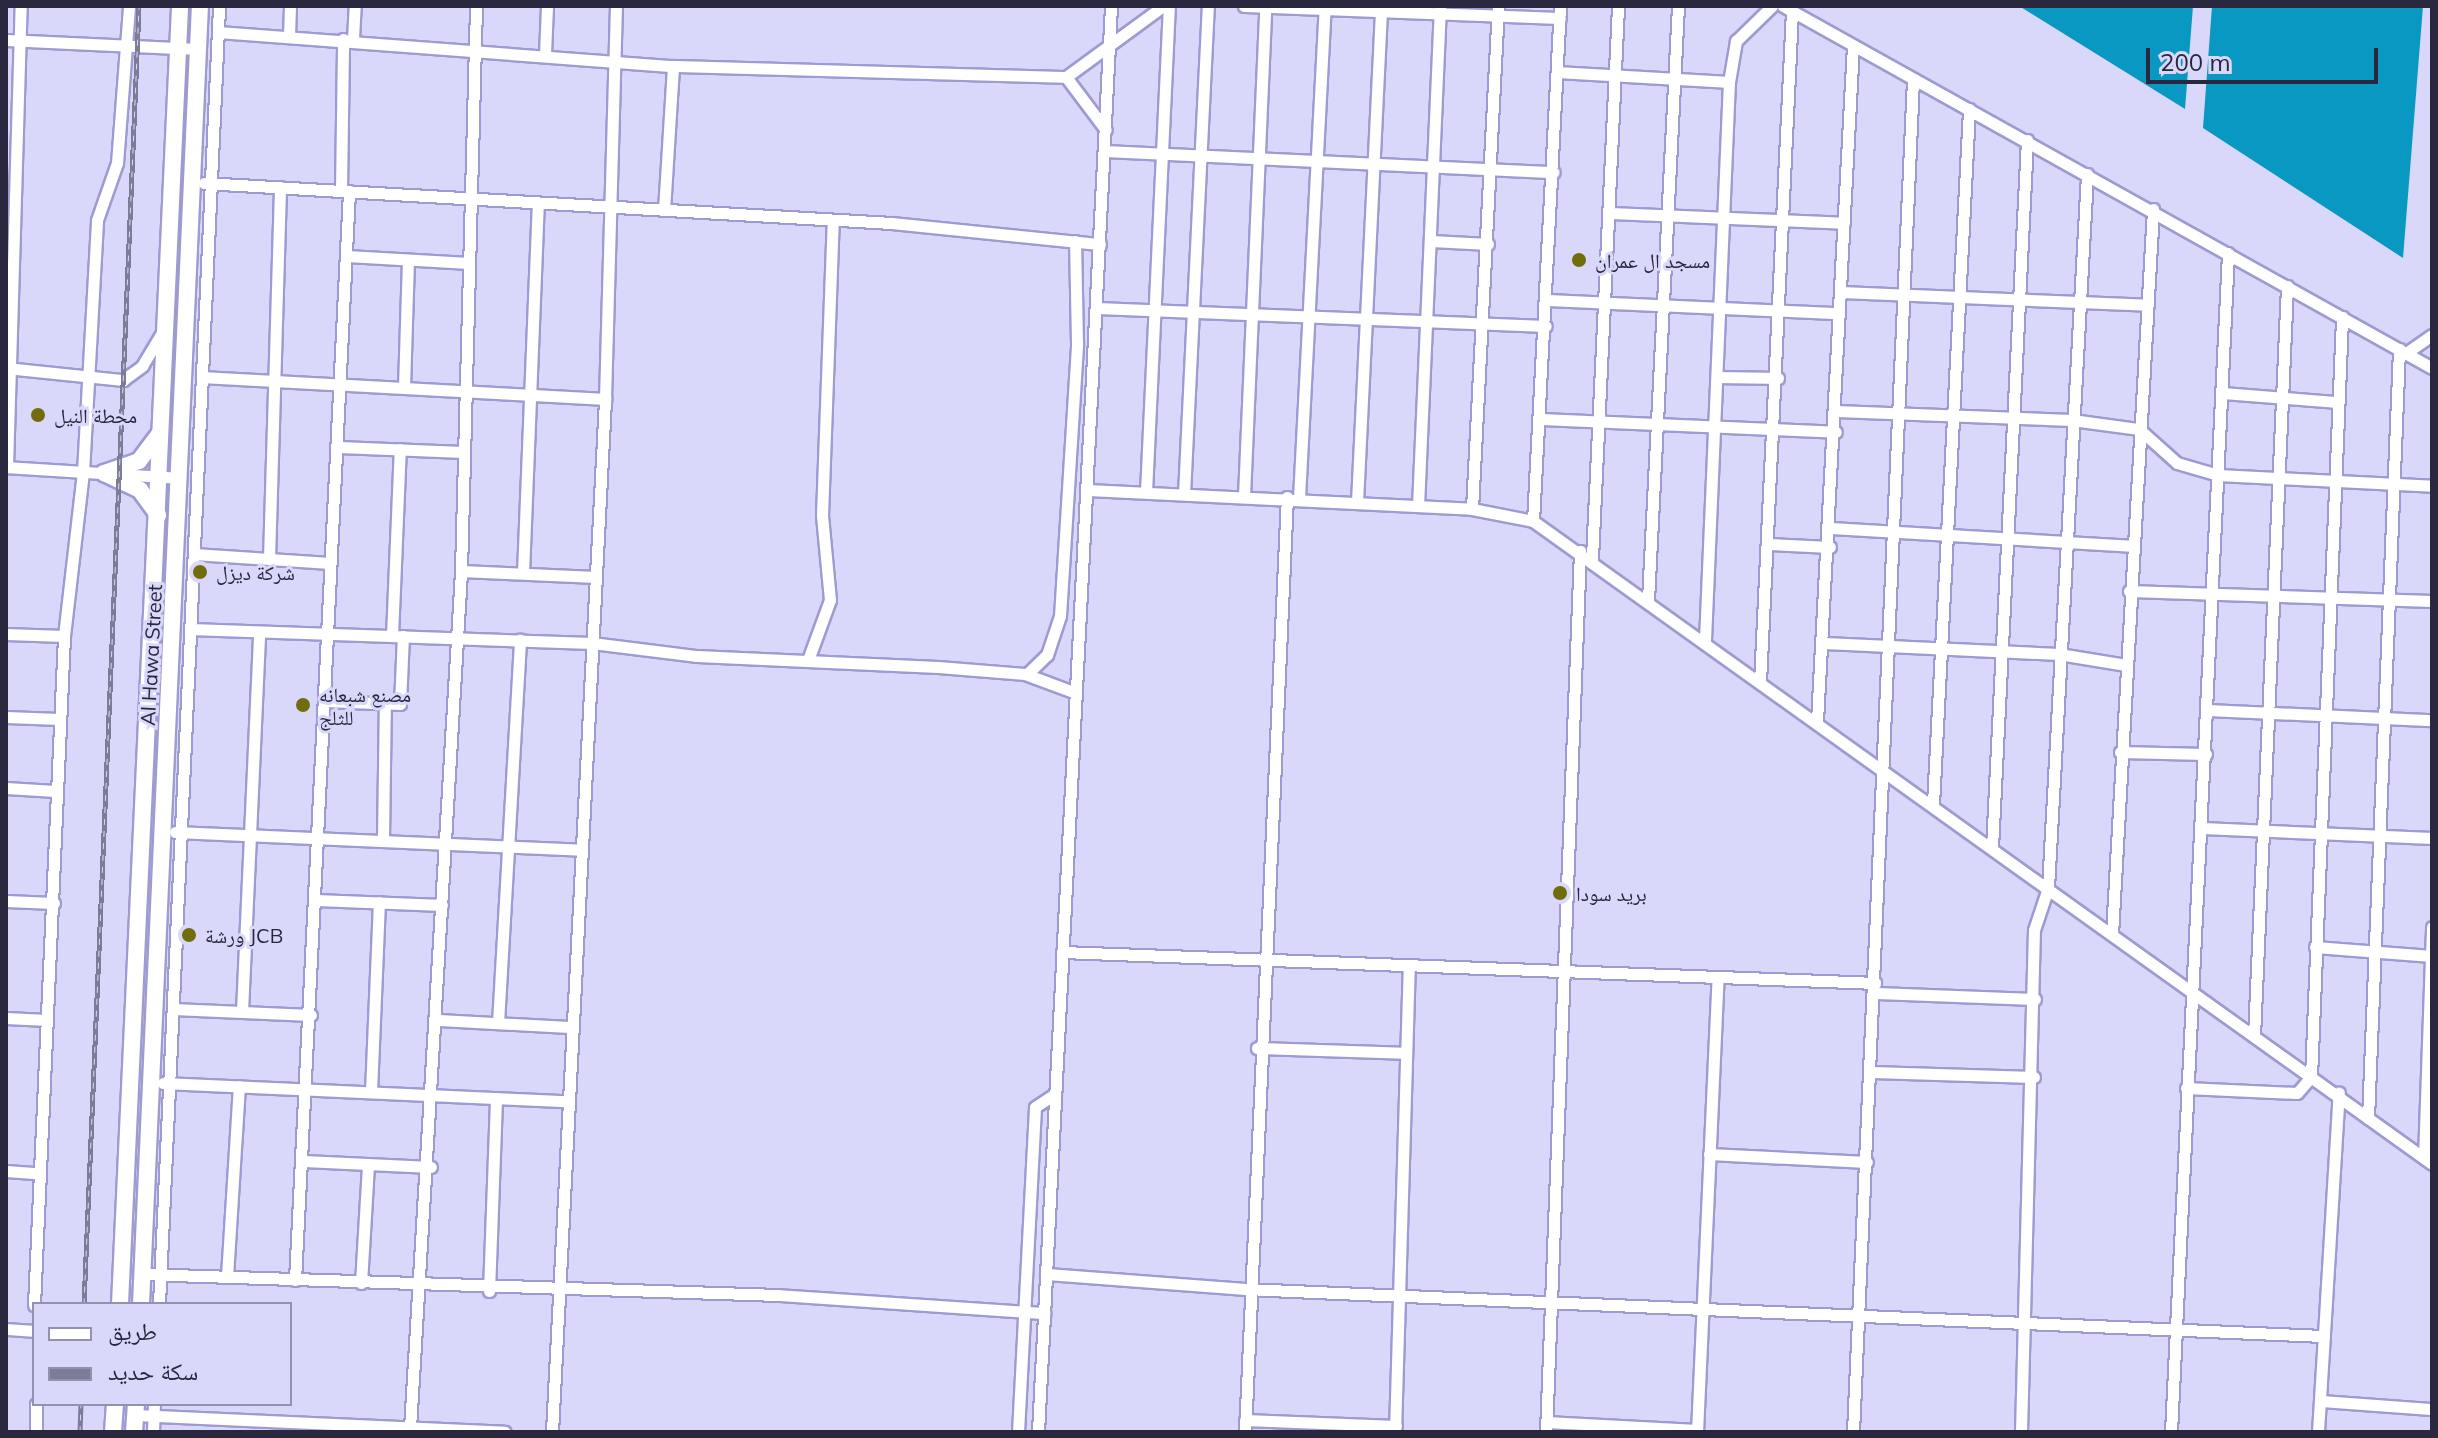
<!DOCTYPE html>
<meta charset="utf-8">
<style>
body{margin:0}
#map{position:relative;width:2438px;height:1438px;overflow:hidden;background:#d9d8fb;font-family:Mulish,"Noto Naskh Arabic",sans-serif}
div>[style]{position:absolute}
.water>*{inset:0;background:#0898c2}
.roads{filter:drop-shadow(2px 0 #9d9bd1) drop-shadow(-2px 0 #9d9bd1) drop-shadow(0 2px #9d9bd1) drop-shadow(0 -2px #9d9bd1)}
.minor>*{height:11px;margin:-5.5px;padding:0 5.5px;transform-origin:5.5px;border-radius:5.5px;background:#fff}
.highway>*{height:16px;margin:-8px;padding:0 8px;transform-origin:8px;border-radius:8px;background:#fff}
.rail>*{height:5px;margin-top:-2.5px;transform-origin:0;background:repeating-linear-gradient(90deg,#d9d8fb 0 6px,#7c7b98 0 12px);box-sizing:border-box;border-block:2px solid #7c7b98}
.dots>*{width:22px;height:22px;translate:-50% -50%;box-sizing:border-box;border:4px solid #d9d8fb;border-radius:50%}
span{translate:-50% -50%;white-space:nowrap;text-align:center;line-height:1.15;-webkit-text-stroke:6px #d9d8fb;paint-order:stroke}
.poi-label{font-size:20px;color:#28273d}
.left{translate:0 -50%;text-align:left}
.street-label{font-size:20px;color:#28273d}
.frame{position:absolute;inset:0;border:8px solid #28273d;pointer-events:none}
.legend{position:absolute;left:32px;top:1302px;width:260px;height:104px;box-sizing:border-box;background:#d9d8fb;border:2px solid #9291af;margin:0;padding:10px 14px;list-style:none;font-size:24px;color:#28273d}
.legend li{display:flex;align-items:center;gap:16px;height:40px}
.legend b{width:40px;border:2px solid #9291af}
.scale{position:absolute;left:2146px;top:48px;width:232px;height:36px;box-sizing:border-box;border:4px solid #28273d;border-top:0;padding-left:10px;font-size:24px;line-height:28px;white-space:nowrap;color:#28273d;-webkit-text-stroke:6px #d9d8fb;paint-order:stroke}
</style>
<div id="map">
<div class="water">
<div style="clip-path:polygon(2019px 6px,2193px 6px,2185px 109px)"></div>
<div style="clip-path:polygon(2212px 6px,2423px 6px,2403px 258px,2203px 128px)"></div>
</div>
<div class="roads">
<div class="minor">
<div style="left:1244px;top:6px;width:316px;rotate:2.2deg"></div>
<div style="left:1783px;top:6px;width:743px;rotate:29.15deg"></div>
<div style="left:218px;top:32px;width:456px;rotate:4.3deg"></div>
<div style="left:673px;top:66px;width:393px;rotate:1.6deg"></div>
<div style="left:1066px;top:77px;width:120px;rotate:-36.2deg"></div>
<div style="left:289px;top:35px;width:29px;rotate:-88deg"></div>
<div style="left:353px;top:39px;width:33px;rotate:-87deg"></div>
<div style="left:6px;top:40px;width:192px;rotate:2.7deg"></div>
<div style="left:545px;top:54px;width:48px;rotate:-87.6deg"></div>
<div style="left:1558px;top:72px;width:171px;rotate:3.3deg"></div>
<div style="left:1066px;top:77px;width:66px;rotate:53deg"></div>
<div style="left:1105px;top:151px;width:449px;rotate:2.7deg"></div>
<div style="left:204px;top:183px;width:689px;rotate:3.33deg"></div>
<div style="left:892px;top:223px;width:209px;rotate:5.8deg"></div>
<div style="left:341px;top:190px;width:151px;rotate:-89.2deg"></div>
<div style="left:664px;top:210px;width:144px;rotate:-86.4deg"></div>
<div style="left:1610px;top:213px;width:234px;rotate:2.4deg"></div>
<div style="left:1432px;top:241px;width:56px;rotate:3.1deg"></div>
<div style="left:348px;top:256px;width:120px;rotate:3.3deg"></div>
<div style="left:1841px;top:292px;width:307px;rotate:2.4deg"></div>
<div style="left:1548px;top:300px;width:291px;rotate:2.6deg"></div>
<div style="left:1097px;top:308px;width:449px;rotate:2.3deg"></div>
<div style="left:2406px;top:353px;width:32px;rotate:-35deg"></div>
<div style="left:6px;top:368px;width:118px;rotate:5.9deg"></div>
<div style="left:123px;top:380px;width:24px;rotate:-36deg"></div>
<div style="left:142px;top:366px;width:41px;rotate:-59deg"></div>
<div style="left:202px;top:377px;width:404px;rotate:3.1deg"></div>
<div style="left:1720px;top:377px;width:58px;rotate:1deg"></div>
<div style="left:404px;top:387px;width:127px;rotate:-88.2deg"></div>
<div style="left:2222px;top:393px;width:114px;rotate:4.5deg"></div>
<div style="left:1836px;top:411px;width:236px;rotate:2.2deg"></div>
<div style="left:2072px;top:420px;width:68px;rotate:7.7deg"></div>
<div style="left:2139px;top:429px;width:51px;rotate:41.8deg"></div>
<div style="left:2177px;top:463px;width:43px;rotate:16.3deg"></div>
<div style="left:2218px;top:475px;width:214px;rotate:2.9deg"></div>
<div style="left:1541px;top:419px;width:295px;rotate:2.5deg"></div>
<div style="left:338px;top:447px;width:126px;rotate:2.3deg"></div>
<div style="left:6px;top:467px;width:174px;rotate:3.6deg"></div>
<div style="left:7px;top:467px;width:461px;rotate:-88.3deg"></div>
<div style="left:1088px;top:490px;width:384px;rotate:2.8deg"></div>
<div style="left:1472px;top:509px;width:62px;rotate:11.1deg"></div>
<div style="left:1533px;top:521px;width:1105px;rotate:35.57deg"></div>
<div style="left:1146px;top:492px;width:487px;rotate:-87.3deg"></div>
<div style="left:1184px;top:494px;width:489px;rotate:-87.2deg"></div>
<div style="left:1244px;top:496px;width:490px;rotate:-87.5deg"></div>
<div style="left:1299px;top:498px;width:493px;rotate:-87deg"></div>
<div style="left:1357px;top:502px;width:497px;rotate:-87.2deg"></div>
<div style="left:1418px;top:506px;width:500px;rotate:-87.48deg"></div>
<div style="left:1472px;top:509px;width:504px;rotate:-87.04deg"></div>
<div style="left:1533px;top:521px;width:516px;rotate:-87deg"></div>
<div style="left:1831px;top:528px;width:300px;rotate:3.4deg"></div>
<div style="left:1769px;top:544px;width:61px;rotate:2.8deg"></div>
<div style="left:194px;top:554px;width:136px;rotate:3.8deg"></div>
<div style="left:1592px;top:558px;width:553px;rotate:-87.3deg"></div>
<div style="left:269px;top:559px;width:372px;rotate:-88.3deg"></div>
<div style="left:461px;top:571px;width:135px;rotate:2.5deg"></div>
<div style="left:523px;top:573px;width:369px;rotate:-87.7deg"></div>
<div style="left:2129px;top:591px;width:303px;rotate:1.9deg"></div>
<div style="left:1648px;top:600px;width:595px;rotate:-87.11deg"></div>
<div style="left:190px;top:629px;width:402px;rotate:2deg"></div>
<div style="left:592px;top:643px;width:106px;rotate:7.1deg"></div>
<div style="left:697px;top:656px;width:241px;rotate:2.6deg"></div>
<div style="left:938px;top:667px;width:87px;rotate:4.6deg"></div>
<div style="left:1025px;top:674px;width:54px;rotate:20.4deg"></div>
<div style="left:6px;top:634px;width:58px;rotate:2deg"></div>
<div style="left:392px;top:636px;width:187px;rotate:-87.6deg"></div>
<div style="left:1705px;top:640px;width:559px;rotate:-87.54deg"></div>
<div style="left:1729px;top:82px;width:42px;rotate:-80.3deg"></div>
<div style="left:1736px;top:41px;width:50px;rotate:-44.2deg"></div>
<div style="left:1825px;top:643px;width:234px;rotate:2.7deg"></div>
<div style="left:2059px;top:654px;width:68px;rotate:9.3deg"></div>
<div style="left:808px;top:660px;width:64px;rotate:-69.9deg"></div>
<div style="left:830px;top:600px;width:85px;rotate:-95.4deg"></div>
<div style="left:822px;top:515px;width:295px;rotate:-87.9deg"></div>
<div style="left:1027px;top:674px;width:28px;rotate:-44deg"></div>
<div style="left:1047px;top:655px;width:41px;rotate:-71.6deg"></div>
<div style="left:1060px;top:616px;width:274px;rotate:-86.4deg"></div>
<div style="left:1077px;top:343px;width:102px;rotate:-91.1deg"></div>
<div style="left:1760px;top:682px;width:672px;rotate:-87.27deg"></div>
<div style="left:324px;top:701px;width:76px;rotate:2.3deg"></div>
<div style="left:400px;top:704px;width:68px;rotate:-87.5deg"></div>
<div style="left:2208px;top:710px;width:224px;rotate:2.6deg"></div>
<div style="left:6px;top:717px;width:53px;rotate:2.2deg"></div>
<div style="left:1817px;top:721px;width:676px;rotate:-86.95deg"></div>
<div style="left:2120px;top:752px;width:86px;rotate:1.3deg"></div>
<div style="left:6px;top:788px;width:49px;rotate:3.5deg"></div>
<div style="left:1933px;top:804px;width:696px;rotate:-87.03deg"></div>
<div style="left:2202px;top:828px;width:230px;rotate:2.5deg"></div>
<div style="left:175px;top:832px;width:407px;rotate:2.5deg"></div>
<div style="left:383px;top:839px;width:135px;rotate:-89.2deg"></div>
<div style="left:1992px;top:848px;width:709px;rotate:-87.17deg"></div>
<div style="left:316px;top:900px;width:126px;rotate:2.3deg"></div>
<div style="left:6px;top:901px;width:48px;rotate:2.4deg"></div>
<div style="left:2112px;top:934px;width:726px;rotate:-86.76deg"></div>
<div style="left:2315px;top:947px;width:117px;rotate:4.4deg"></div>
<div style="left:1062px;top:952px;width:814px;rotate:2.18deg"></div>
<div style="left:1876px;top:993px;width:159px;rotate:2.2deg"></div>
<div style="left:173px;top:1009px;width:138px;rotate:2.5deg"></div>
<div style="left:242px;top:1011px;width:378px;rotate:-87.4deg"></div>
<div style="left:6px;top:1018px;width:41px;rotate:2.8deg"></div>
<div style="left:439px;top:1020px;width:130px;rotate:3.1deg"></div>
<div style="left:498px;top:1023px;width:384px;rotate:-86.7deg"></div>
<div style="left:2254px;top:1036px;width:751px;rotate:-87.48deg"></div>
<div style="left:1257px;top:1048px;width:148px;rotate:1.9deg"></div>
<div style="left:1872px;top:1072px;width:162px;rotate:1.8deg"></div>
<div style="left:163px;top:1083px;width:403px;rotate:2.6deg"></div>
<div style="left:2186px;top:1088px;width:111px;rotate:2.6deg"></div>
<div style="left:2297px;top:1093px;width:21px;rotate:-49deg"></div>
<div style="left:2311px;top:1077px;width:761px;rotate:-87.66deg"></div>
<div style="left:371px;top:1092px;width:190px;rotate:-87.6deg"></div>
<div style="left:2368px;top:1118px;width:770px;rotate:-87.69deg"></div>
<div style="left:1709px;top:1154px;width:158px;rotate:2.9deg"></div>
<div style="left:2424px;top:1158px;width:231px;rotate:-88deg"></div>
<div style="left:304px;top:1161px;width:127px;rotate:2.7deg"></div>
<div style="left:6px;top:1171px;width:31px;rotate:4deg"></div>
<div style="left:142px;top:1274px;width:636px;rotate:1.89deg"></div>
<div style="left:778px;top:1295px;width:267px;rotate:3.9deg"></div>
<div style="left:1046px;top:1274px;width:201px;rotate:4.3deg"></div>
<div style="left:1246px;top:1289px;width:1079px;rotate:2.5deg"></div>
<div style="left:227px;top:1276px;width:190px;rotate:-86.4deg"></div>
<div style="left:295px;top:1280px;width:1090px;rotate:-87.16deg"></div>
<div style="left:361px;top:1283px;width:118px;rotate:-86.6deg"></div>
<div style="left:489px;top:1291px;width:193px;rotate:-87.9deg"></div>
<div style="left:159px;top:1304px;width:1299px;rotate:-87.35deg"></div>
<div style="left:34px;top:1305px;width:670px;rotate:-87.43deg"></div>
<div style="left:64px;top:636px;width:165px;rotate:-83.4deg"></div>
<div style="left:83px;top:472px;width:252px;rotate:-86.8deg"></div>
<div style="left:97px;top:220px;width:60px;rotate:-70.7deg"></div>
<div style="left:117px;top:163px;width:157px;rotate:-85.6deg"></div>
<div style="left:6px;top:1329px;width:28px;rotate:4deg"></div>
<div style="left:2320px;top:1401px;width:112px;rotate:4.1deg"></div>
<div style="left:135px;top:1415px;width:370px;rotate:2.6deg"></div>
<div style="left:1245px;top:1420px;width:151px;rotate:2.3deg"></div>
<div style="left:1546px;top:1422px;width:151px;rotate:3deg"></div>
<div style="left:410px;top:1428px;width:859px;rotate:-86.59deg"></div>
<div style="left:461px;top:571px;width:565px;rotate:-88.48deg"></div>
<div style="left:36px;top:1432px;width:28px;rotate:-90deg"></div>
<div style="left:153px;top:1432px;width:28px;rotate:-88deg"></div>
<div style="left:552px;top:1432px;width:1034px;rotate:-87.06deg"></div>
<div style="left:605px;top:399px;width:393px;rotate:-88.4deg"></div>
<div style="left:1018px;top:1432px;width:325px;rotate:-87deg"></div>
<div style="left:1035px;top:1107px;width:24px;rotate:-33deg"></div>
<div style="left:1038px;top:1432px;width:1428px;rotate:-87.07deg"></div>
<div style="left:1245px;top:1432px;width:936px;rotate:-87.43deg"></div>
<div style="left:1395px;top:1432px;width:463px;rotate:-88.3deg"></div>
<div style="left:1546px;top:1432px;width:882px;rotate:-87.79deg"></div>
<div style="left:1697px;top:1432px;width:454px;rotate:-87.4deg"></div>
<div style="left:1853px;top:1432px;width:1354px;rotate:-87.46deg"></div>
<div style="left:2021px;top:1432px;width:502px;rotate:-88.52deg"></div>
<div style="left:2034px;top:930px;width:44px;rotate:-71.6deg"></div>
<div style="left:2048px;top:888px;width:715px;rotate:-86.87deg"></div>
<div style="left:2171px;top:1432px;width:1180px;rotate:-87.23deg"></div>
<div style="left:2318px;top:1432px;width:340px;rotate:-86.5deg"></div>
</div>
<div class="highway">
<div style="left:104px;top:473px;width:37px;rotate:-19deg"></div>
<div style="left:139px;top:461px;width:34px;rotate:-53deg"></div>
<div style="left:104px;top:473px;width:40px;rotate:25deg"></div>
<div style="left:140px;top:490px;width:31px;rotate:54deg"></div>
<div style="left:120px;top:1304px;width:1299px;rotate:-87.35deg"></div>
<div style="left:141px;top:1304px;width:1299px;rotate:-87.4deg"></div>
<div style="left:113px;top:1432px;width:28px;rotate:-86deg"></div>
<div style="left:134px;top:1432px;width:28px;rotate:-86deg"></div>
</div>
</div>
<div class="rail">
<div style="left:84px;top:1304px;width:1299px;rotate:-87.57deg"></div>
<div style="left:80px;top:1432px;width:28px;rotate:-88deg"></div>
</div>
<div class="dots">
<div style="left:1579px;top:260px;background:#726d0b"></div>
<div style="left:38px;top:415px;background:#726d0b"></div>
<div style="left:200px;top:572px;background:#726d0b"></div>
<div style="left:303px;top:705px;background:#726d0b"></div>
<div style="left:1560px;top:893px;background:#726d0b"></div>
<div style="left:189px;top:935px;background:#726d0b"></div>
</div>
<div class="poi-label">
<span class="left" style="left:1595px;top:260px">مسجد ال عمران</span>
<span class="left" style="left:54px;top:415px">محطة النيل</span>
<span class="left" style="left:216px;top:572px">شركة ديزل</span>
<span class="left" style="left:319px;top:706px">مصنع شبعانه<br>للثلج</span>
<span class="left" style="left:1576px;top:893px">بريد سودا</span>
<span class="left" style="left:205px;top:935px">ورشة JCB</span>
</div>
<div class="street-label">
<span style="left:151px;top:655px;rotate:-87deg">Al Hawa Street</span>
</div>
<div class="frame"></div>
<ul class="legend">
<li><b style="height:10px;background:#fff"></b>طريق</li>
<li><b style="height:10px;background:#7c7b98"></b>سكة حديد</li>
</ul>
<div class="scale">200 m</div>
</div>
